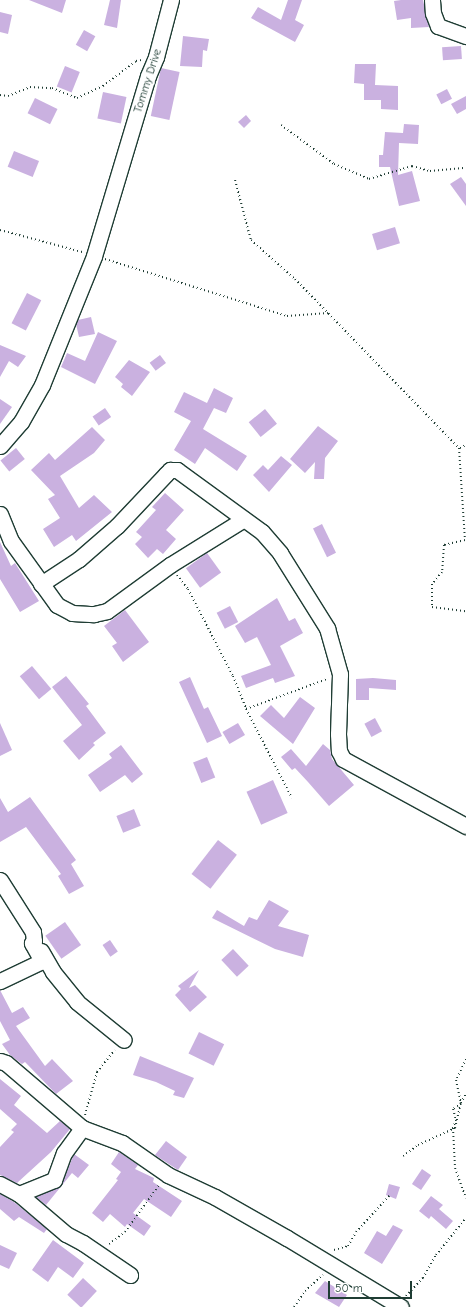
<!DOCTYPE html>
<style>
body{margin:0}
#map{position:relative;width:466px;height:1307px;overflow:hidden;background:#fff;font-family:"Comic Neue",sans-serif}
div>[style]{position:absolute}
.building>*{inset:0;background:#cab1e0;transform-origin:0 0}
.path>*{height:2px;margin-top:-1px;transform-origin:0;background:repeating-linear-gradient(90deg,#1f3d34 0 1px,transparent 0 4px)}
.roads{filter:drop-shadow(1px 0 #1f3d34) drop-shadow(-1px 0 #1f3d34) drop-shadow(0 1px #1f3d34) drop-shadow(0 -1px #1f3d34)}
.minor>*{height:15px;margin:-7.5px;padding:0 7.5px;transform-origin:7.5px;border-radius:7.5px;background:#fff}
span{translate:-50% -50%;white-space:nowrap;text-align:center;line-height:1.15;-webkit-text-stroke:4px #fff;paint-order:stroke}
.street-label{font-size:12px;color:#1f3d34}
.scale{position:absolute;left:328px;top:1281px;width:84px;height:18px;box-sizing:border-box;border:2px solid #1f3d34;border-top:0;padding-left:5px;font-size:12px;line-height:14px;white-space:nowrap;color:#1f3d34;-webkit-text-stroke:3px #fff;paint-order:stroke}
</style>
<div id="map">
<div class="building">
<div style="clip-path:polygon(29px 0,66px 0,62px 13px)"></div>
<div style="clip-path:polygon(110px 0,121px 0,117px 28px,104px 25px)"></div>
<div style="clip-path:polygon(288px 0,302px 0,295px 20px,304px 25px,295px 42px,251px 18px,258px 7px,281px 20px)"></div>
<div style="clip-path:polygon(401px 0,423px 0,429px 27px,411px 28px,411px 18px,397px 20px,394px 1px)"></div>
<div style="clip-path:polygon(0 12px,12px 15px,8px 34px,0 32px)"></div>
<div style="left:84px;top:30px;width:13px;height:17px;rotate:29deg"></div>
<div style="clip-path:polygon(183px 36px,209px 39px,207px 51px,203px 50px,202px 67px,180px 66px)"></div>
<div style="left:461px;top:46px;width:13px;height:19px;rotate:86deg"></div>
<div style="clip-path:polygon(355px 64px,376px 64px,375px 85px,398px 86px,398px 110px,381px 109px,381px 100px,364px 100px,364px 84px,354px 83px)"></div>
<div style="left:65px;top:66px;width:16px;height:22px;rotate:22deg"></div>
<div style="left:161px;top:68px;width:19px;height:49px;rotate:12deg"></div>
<div style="left:447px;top:89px;width:11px;height:12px;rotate:63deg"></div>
<div style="left:103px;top:92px;width:24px;height:27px;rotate:12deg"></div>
<div style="clip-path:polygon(466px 96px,466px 109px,457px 114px,451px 104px)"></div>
<div style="left:35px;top:98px;width:25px;height:17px;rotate:26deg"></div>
<div style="clip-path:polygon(246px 115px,251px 121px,244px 128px,238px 122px)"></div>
<div style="clip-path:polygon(404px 124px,419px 125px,418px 144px,399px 143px,398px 175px,412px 171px,420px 201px,399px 206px,390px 167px,379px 167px,379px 155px,383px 155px,385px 132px,403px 133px)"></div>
<div style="left:14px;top:151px;width:27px;height:17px;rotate:22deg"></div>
<div style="clip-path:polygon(461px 177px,466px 184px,466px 206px,450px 184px)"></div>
<div style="left:395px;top:227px;width:17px;height:24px;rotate:73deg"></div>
<div style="left:27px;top:293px;width:16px;height:34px;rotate:27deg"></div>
<div style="clip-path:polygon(91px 317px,95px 334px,79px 337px,76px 324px,78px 320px)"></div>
<div style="clip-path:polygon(98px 332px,117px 341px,95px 384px,61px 367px,67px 353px,85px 361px)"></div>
<div style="clip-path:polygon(0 345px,26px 356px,18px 367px,9px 361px,0 377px)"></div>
<div style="left:160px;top:355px;width:10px;height:13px;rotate:53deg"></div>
<div style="clip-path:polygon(129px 360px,150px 372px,132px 396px,121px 387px,123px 384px,115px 377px)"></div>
<div style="clip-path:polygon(214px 388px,233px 398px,226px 413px,214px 408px,203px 429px,247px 456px,237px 471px,205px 448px,195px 464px,174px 450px,191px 421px,174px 412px,184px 392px,207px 403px)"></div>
<div style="clip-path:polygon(0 399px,12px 407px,0 424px)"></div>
<div style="left:105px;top:408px;width:11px;height:15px;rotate:56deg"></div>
<div style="left:265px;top:409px;width:19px;height:21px;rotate:51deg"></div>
<div style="clip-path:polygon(318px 426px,338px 441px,325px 458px,324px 479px,314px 479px,315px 462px,305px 473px,290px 459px)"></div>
<div style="clip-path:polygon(92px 427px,105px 440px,94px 453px,60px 476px,79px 508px,94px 495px,112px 512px,76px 541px,72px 535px,54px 547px,43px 529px,60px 518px,48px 499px,55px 495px,31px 470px,49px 453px,55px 460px)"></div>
<div style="left:16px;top:448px;width:14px;height:20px;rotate:51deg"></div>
<div style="clip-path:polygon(281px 456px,292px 465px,269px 492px,253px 475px,263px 465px,268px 470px)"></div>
<div style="clip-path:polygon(165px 493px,184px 510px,166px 530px,176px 539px,163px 554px,157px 549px,148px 558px,135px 544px,142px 537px,136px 532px,156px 510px,152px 507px)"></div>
<div style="left:322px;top:524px;width:32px;height:10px;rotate:64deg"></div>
<div style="clip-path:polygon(0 542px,11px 566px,15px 563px,39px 601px,20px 612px,0 579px)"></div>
<div style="left:207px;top:553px;width:24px;height:26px;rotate:54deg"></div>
<div style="clip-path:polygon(277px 598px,289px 621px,295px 618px,303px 633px,280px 646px,295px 676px,275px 683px,273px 678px,246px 688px,241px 676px,271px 665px,257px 637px,245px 643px,235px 626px)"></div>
<div style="left:230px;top:606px;width:18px;height:15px;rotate:63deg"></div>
<div style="clip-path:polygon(125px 610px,149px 642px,123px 662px,112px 646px,117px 643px,104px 626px)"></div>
<div style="left:32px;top:666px;width:30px;height:16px;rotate:50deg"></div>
<div style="clip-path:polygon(66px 676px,89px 704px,86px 706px,106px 733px,93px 743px,95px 745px,79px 760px,63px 741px,82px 725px,52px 687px)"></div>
<div style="clip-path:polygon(190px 677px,204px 709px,208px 707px,222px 736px,207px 743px,179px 682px)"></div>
<div style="clip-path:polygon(373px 678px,396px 680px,396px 690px,369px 688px,369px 700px,356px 700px,356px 679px)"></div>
<div style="clip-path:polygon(300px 697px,315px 708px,293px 744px,260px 716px,271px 705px,284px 718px)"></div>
<div style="left:375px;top:718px;width:15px;height:12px;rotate:62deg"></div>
<div style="clip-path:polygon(0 723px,12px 750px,0 756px)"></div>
<div style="left:238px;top:723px;width:14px;height:18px;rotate:60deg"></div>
<div style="clip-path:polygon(323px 744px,330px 750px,332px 759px,354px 785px,329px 806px,308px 782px,295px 768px,292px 770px,281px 757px,291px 749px,306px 766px)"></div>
<div style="clip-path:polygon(121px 745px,143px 774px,132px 783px,125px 775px,100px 792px,88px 775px,112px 758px,109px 754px)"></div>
<div style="left:207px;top:757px;width:22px;height:15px;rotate:68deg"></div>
<div style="left:273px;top:780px;width:36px;height:29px;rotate:66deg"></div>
<div style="clip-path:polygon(30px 797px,76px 860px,71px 864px,84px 886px,69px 894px,58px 876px,61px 874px,26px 827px,0 842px,0 798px,8px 812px)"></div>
<div style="left:134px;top:809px;width:18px;height:19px;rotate:68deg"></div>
<div style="left:218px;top:840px;width:24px;height:43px;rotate:38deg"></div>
<div style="clip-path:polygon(269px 900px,289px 911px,278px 926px,309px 935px,303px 957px,275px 949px,212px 918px,217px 910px,244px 926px,249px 917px,257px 920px)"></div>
<div style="left:65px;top:922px;width:28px;height:24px;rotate:55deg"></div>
<div style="left:110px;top:940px;width:14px;height:9px;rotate:56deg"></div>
<div style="left:233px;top:949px;width:23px;height:16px;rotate:47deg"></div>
<div style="clip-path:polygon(199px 970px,189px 988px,195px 985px,207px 997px,190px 1012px,175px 995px,181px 989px,178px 986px)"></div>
<div style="clip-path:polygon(0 990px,12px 1013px,23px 1007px,30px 1018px,16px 1026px,45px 1066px,52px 1059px,73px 1081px,56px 1094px,25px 1062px,22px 1064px,10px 1055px,2px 1044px,10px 1040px,0 1021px)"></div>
<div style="left:199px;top:1032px;width:28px;height:24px;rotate:26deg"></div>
<div style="clip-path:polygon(140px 1056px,194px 1078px,184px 1098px,173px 1095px,175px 1091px,156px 1082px,133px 1075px)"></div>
<div style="clip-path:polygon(0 1079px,21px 1096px,14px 1105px,47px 1133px,60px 1121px,70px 1129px,51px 1152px,17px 1183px,0 1175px,0 1147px,14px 1132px,11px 1130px,17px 1124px,0 1109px)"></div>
<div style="clip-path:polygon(166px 1141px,187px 1157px,178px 1170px,155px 1155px)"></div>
<div style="clip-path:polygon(119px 1152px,138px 1165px,135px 1169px,154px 1178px,153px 1182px,182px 1201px,171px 1217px,144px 1199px,133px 1213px,151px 1226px,144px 1236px,127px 1224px,125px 1227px,110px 1214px,103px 1222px,92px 1213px,118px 1180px,116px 1179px,121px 1172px,111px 1164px)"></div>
<div style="clip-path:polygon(74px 1154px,89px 1165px,78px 1178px,72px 1173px,46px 1205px,36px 1197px,61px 1186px)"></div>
<div style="left:422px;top:1169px;width:11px;height:18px;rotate:34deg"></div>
<div style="clip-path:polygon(389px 1184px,400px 1187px,396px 1199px,386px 1195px)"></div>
<div style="clip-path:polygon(0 1194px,14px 1202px,47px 1229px,44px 1233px,19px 1217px,14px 1221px,0 1209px)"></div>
<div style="clip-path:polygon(431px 1196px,443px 1205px,439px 1209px,453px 1221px,446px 1229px,431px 1216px,429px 1219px,419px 1211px)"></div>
<div style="clip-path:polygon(393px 1225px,403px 1230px,382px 1264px,364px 1253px,377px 1231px,386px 1236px)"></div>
<div style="clip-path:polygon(53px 1240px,84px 1263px,73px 1278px,58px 1267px,48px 1282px,32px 1270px)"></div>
<div style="clip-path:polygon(0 1245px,17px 1253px,9px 1269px,0 1265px)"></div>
<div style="left:83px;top:1278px;width:19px;height:23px;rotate:43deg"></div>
<div style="clip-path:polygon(325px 1281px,347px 1295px,339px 1307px,315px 1293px)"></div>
</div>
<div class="path">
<div style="left:0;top:95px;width:8px;rotate:7deg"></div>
<div style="left:8px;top:96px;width:24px;rotate:-22deg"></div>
<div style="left:30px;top:87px;width:22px;rotate:3deg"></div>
<div style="left:52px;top:88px;width:27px;rotate:22deg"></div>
<div style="left:77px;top:98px;width:29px;rotate:-25deg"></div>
<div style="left:103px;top:86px;width:41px;rotate:-37.1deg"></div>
<div style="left:136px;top:61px;width:5px;rotate:-11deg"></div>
<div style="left:281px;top:125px;width:66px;rotate:36.3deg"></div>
<div style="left:334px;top:164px;width:38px;rotate:23deg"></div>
<div style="left:369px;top:179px;width:45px;rotate:-16.8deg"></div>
<div style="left:412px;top:166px;width:19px;rotate:16deg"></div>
<div style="left:430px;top:171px;width:36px;rotate:-5deg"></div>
<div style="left:235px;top:180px;width:62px;rotate:75.1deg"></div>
<div style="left:251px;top:240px;width:59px;rotate:41.6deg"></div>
<div style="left:295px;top:279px;width:235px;rotate:45.9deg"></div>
<div style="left:459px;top:448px;width:92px;rotate:86.3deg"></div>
<div style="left:465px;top:540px;width:22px;rotate:167deg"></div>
<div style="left:444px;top:545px;width:27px;rotate:94deg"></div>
<div style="left:442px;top:572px;width:16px;rotate:130deg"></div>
<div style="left:432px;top:584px;width:23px;rotate:90deg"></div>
<div style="left:432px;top:607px;width:34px;rotate:7deg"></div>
<div style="left:0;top:230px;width:85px;rotate:15deg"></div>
<div style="left:105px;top:259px;width:191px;rotate:17.4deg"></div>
<div style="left:287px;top:316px;width:41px;rotate:-4.2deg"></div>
<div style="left:460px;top:448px;width:7px;rotate:-27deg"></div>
<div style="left:177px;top:575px;width:18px;rotate:52deg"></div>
<div style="left:188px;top:589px;width:98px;rotate:62.7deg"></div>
<div style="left:233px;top:676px;width:35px;rotate:68deg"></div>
<div style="left:246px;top:709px;width:100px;rotate:62.7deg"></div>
<div style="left:246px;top:709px;width:86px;rotate:-20.3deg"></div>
<div style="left:466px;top:1059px;width:23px;rotate:115deg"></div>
<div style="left:456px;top:1080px;width:24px;rotate:78deg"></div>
<div style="left:461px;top:1103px;width:10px;rotate:143deg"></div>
<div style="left:453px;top:1109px;width:11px;rotate:75deg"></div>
<div style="left:456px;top:1120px;width:9px;rotate:111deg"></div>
<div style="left:453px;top:1128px;width:40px;rotate:87.1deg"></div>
<div style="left:455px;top:1168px;width:32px;rotate:70deg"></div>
<div style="left:85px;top:1115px;width:45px;rotate:-74.4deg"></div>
<div style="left:97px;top:1072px;width:28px;rotate:-51deg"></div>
<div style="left:403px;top:1156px;width:19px;rotate:-36deg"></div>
<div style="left:418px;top:1145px;width:41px;rotate:-24.7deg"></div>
<div style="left:455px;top:1128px;width:26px;rotate:-77deg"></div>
<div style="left:461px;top:1103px;width:11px;rotate:-63deg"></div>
<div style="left:109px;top:1244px;width:20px;rotate:-37deg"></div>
<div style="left:125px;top:1232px;width:58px;rotate:-54.1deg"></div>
<div style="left:334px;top:1250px;width:15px;rotate:-16deg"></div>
<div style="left:348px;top:1246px;width:16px;rotate:-60deg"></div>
<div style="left:356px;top:1232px;width:50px;rotate:-47.4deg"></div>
<div style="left:406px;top:1296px;width:25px;rotate:-47deg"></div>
<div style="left:423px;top:1278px;width:26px;rotate:-61deg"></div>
<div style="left:436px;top:1255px;width:48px;rotate:-51deg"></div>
<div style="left:294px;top:1307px;width:19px;rotate:-55deg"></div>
<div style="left:305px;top:1291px;width:24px;rotate:-42deg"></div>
</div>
<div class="roads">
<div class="minor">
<div style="left:432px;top:0;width:13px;rotate:86deg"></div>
<div style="left:433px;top:13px;width:14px;rotate:69deg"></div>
<div style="left:438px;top:26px;width:30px;rotate:20deg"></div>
<div style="left:0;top:446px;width:32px;rotate:-49deg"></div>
<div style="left:21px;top:422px;width:43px;rotate:-60.4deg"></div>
<div style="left:42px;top:385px;width:139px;rotate:-68deg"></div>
<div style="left:94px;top:256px;width:188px;rotate:-73.3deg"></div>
<div style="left:148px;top:76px;width:21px;rotate:-67deg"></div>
<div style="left:156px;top:57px;width:59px;rotate:-75.3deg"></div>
<div style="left:0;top:514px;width:29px;rotate:68deg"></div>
<div style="left:11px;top:541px;width:79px;rotate:54.3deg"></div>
<div style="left:57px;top:605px;width:17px;rotate:28deg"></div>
<div style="left:72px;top:613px;width:22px;rotate:3deg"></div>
<div style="left:94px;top:614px;width:13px;rotate:-13deg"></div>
<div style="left:107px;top:611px;width:78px;rotate:-36.1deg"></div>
<div style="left:170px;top:565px;width:87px;rotate:-31.9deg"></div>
<div style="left:41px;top:584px;width:45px;rotate:-33.3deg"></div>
<div style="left:79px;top:559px;width:50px;rotate:-41deg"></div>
<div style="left:117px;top:526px;width:71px;rotate:-46.7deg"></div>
<div style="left:166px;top:474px;width:6px;rotate:-45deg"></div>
<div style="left:170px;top:470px;width:7px"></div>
<div style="left:177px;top:470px;width:105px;rotate:36.1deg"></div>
<div style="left:262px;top:532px;width:28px;rotate:49deg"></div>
<div style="left:280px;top:553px;width:89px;rotate:57.9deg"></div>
<div style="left:327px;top:628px;width:48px;rotate:74.2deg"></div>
<div style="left:340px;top:674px;width:60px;rotate:91.9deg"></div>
<div style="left:338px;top:734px;width:17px;rotate:87deg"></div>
<div style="left:339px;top:751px;width:9px;rotate:63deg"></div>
<div style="left:343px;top:759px;width:140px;rotate:28.6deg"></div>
<div style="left:0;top:880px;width:62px;rotate:57.6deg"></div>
<div style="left:33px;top:932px;width:9px;rotate:84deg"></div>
<div style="left:34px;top:941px;width:3px;rotate:135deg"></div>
<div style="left:32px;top:943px;width:21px;rotate:61deg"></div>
<div style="left:42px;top:961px;width:47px;rotate:154.5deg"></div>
<div style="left:41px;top:951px;width:24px;rotate:60deg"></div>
<div style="left:53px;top:972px;width:38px;rotate:51deg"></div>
<div style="left:77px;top:1002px;width:60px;rotate:39deg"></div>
<div style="left:0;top:1061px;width:6px;rotate:18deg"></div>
<div style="left:6px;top:1063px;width:100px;rotate:40.5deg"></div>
<div style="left:82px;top:1128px;width:43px;rotate:20.6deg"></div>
<div style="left:122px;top:1143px;width:56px;rotate:34.8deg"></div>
<div style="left:168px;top:1175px;width:52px;rotate:25.1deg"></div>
<div style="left:215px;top:1197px;width:83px;rotate:29.7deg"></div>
<div style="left:287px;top:1238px;width:133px;rotate:31.2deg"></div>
<div style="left:0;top:1184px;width:21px;rotate:28deg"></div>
<div style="left:19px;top:1194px;width:62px;rotate:40.4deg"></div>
<div style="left:66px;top:1234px;width:19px;rotate:28deg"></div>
<div style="left:83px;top:1243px;width:57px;rotate:34.2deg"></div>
<div style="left:19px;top:1194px;width:38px;rotate:-22deg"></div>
<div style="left:54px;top:1180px;width:29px;rotate:-70deg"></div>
<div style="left:64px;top:1153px;width:31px;rotate:-54deg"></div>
</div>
</div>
<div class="street-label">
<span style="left:148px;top:81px;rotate:-72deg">Tommy Drive</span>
</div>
<div class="scale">50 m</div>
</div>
